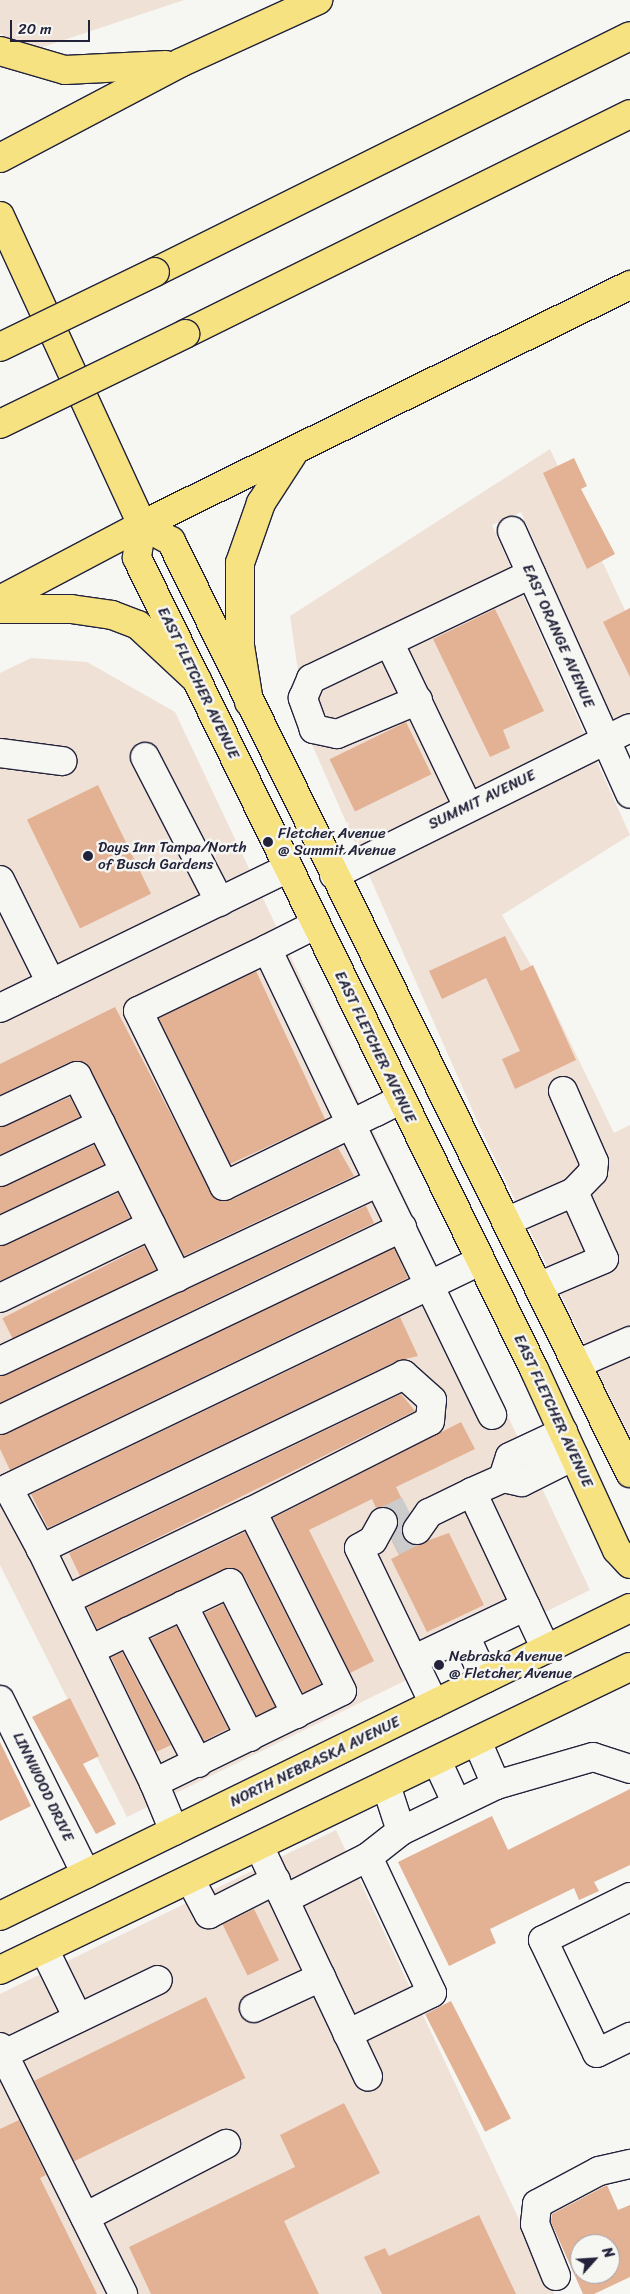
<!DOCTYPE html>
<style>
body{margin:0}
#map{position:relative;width:630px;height:2294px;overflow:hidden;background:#f6f6f2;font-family:Sriracha,sans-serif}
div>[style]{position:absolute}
.built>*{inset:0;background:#f0e1d6}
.building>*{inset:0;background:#e3b194;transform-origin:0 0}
.minor-tunnel>*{height:28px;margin-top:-14px;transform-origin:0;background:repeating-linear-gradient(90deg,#cccccd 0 28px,transparent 0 42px)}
.roads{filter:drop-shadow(1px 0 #22223b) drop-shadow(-1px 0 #22223b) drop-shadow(0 1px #22223b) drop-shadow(0 -1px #22223b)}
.minor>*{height:28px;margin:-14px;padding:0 14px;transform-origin:14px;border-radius:14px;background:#f6f6f2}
.major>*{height:28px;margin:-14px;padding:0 14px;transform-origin:14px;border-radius:14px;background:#f6e281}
.highway>*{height:28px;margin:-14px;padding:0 14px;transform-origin:14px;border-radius:14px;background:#f6e281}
.bridges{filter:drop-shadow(1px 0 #22223b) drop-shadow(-1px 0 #22223b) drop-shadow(0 1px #22223b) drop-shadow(0 -1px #22223b)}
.highway-bridge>*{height:28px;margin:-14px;padding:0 14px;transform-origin:14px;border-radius:14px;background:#f6e281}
.dots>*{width:14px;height:14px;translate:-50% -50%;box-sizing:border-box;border:2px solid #f6f6f2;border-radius:50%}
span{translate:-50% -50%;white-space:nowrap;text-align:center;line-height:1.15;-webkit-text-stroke:5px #f6f6f2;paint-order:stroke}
.street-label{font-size:15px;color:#22223b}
.poi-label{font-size:15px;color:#22223b}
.left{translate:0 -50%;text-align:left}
.north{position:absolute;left:570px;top:2234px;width:50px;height:50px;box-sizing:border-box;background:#f6f6f2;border:1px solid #a1a1a9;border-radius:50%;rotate:64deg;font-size:14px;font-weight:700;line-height:20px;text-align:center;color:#22223b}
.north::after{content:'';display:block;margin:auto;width:18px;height:22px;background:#22223b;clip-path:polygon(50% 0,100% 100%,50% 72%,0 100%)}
.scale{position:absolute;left:10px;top:20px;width:80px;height:22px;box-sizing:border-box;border:2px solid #22223b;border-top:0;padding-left:6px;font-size:15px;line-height:18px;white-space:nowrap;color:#22223b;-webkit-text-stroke:4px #f6f6f2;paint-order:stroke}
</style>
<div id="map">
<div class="built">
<div style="clip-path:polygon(0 0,184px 0,37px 49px,0 34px)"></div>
<div style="clip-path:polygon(550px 449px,630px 621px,630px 713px,613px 722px,521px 512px,492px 525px,585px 735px,357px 847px,307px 733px,290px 616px)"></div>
<div style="clip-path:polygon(31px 658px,87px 662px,175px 712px,590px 1590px,127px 1817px,0 1565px,0 673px)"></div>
<div style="clip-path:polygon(596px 760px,630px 835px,502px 915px,544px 988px,614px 1133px,630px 1125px,630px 1438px,483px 1134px,368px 873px)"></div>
<div style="clip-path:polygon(336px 1830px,554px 2294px,0 2294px,0 1994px)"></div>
</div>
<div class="building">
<div style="clip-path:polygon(574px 458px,587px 486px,581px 489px,615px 554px,587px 569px,543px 473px)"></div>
<div style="clip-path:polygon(630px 608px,630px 677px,603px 622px)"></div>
<div style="clip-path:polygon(495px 609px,544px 711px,503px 730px,510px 748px,490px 757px,433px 639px)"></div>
<div style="left:406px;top:722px;width:58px;height:85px;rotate:64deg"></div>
<div style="left:98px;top:785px;width:121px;height:79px;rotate:64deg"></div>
<div style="clip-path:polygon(505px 936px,521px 971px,533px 965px,576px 1060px,515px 1089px,502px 1059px,520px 1051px,486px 978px,442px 999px,429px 971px)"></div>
<div style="left:256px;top:971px;width:164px;height:108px;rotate:65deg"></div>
<div style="clip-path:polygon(115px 1007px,215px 1199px,231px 1200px,338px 1148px,354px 1176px,184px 1256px,86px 1063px,70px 1062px,0 1095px,0 1064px)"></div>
<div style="clip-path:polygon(70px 1097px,80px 1117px,0 1155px,0 1127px)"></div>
<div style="clip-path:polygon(94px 1145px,104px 1165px,0 1214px,0 1187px)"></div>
<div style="clip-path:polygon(118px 1193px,130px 1218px,0 1281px,0 1246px)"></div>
<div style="clip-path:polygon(366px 1206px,374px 1223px,0 1403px,0 1376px)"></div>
<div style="left:144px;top:1246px;width:27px;height:159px;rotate:63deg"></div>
<div style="clip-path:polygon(394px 1248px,408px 1278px,10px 1470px,0 1449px,0 1435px)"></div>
<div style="clip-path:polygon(400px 1317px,418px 1356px,397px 1361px,48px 1528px,31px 1494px)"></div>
<div style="clip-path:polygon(401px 1394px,415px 1411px,80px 1576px,69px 1553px)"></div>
<div style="clip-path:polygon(461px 1422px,475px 1449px,396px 1487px,409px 1514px,401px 1529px,408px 1542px,415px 1545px,449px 1533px,484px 1605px,427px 1632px,391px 1559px,399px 1555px,391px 1539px,399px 1522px,397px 1514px,390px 1508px,376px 1508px,372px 1499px,309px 1530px,374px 1661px,350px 1673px,273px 1518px)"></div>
<div style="clip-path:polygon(245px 1532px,321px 1684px,303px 1693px,244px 1576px,232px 1568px,97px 1629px,87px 1607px)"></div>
<div style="left:223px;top:1604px;width:115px;height:21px;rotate:63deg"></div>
<div style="left:176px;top:1626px;width:115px;height:29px;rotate:63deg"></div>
<div style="clip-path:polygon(122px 1652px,171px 1745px,156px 1752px,111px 1657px)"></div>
<div style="clip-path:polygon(70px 1698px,99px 1756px,83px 1764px,116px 1824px,96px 1834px,32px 1717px)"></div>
<div style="clip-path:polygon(0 1742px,31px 1806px,0 1821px)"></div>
<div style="clip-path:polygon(630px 1789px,630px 1865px,594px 1882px,599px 1891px,579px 1900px,574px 1888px,490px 1929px,496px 1943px,449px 1966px,398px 1862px,492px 1816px,508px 1850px)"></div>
<div style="left:254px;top:1909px;width:57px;height:35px;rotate:64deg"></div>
<div style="left:206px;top:1997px;width:90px;height:191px;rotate:64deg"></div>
<div style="left:451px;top:2001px;width:132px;height:29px;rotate:63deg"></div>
<div style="clip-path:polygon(344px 2103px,380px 2173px,284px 2221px,319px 2294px,151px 2294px,129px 2247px,295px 2167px,280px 2135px)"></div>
<div style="clip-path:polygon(19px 2120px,46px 2175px,40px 2178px,97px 2294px,0 2294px,0 2129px)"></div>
<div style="clip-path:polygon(evenodd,607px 2185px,618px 2210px,630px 2205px,630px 2277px,594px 2294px,583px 2294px,551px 2222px,552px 2214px,607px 2185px,580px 2244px,610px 2244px,610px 2274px,580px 2274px,580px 2244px)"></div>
<div style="clip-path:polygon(479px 2215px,516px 2294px,382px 2294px,364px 2257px,385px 2248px,389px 2256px)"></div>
</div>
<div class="minor-tunnel">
<div style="left:383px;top:1522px;width:28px;rotate:-26deg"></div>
<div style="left:393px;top:1542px;width:27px;rotate:-27deg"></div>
</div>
<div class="roads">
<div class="minor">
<div style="left:512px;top:531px;width:288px;rotate:65.8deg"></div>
<div style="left:390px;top:644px;width:181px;rotate:64.4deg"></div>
<div style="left:418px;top:700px;width:88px;rotate:157.2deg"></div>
<div style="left:337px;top:734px;width:24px;rotate:-168deg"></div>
<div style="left:314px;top:729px;width:33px;rotate:-110deg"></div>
<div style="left:303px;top:698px;width:21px;rotate:-67deg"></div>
<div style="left:311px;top:679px;width:244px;rotate:-25.5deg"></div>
<div style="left:0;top:753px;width:63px;rotate:7.4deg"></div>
<div style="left:145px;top:757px;width:163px;rotate:62.7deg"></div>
<div style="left:334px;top:875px;width:330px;rotate:-26.4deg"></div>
<div style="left:0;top:880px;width:115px;rotate:63.7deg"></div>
<div style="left:267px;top:949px;width:54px;rotate:-26.6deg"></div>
<div style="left:0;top:1008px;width:320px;rotate:-25.9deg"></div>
<div style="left:563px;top:1091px;width:77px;rotate:66.4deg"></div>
<div style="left:594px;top:1162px;width:10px;rotate:96deg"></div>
<div style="left:593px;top:1172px;width:28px;rotate:134deg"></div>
<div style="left:0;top:1112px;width:85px;rotate:-25.1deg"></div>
<div style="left:77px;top:1076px;width:225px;rotate:63.5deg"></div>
<div style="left:177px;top:1277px;width:196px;rotate:154.6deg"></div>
<div style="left:0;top:1172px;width:112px;rotate:-25.4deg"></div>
<div style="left:379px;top:1182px;width:64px;rotate:-115.8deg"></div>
<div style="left:351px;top:1124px;width:194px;rotate:-115.6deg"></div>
<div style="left:267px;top:949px;width:143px;rotate:154.3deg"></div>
<div style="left:138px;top:1011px;width:195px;rotate:63.8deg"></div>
<div style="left:224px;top:1186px;width:141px;rotate:-26deg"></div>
<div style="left:351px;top:1124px;width:28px;rotate:-26deg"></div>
<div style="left:376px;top:1112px;width:27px;rotate:-27deg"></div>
<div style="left:508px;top:1221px;width:72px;rotate:-23.7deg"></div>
<div style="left:574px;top:1192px;width:73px;rotate:65.9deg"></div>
<div style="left:604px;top:1259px;width:69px;rotate:157.1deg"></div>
<div style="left:0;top:1231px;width:138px;rotate:-25.3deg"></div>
<div style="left:177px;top:1277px;width:223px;rotate:-25.2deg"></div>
<div style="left:379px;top:1182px;width:259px;rotate:64.1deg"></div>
<div style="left:0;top:1298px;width:168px;rotate:-25.8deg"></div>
<div style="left:577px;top:1364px;width:58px;rotate:-23.5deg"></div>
<div style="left:0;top:1420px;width:446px;rotate:-25.6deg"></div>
<div style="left:503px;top:1478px;width:22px;rotate:-72deg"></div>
<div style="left:510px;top:1457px;width:59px;rotate:-25.3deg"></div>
<div style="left:472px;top:1492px;width:174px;rotate:64.8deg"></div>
<div style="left:383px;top:1522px;width:21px;rotate:119deg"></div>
<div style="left:373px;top:1540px;width:16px;rotate:150deg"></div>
<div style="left:359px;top:1548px;width:173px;rotate:64.3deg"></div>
<div style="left:417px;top:1530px;width:21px;rotate:-55deg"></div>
<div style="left:429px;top:1513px;width:48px;rotate:-26deg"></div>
<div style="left:472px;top:1492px;width:34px;rotate:-24deg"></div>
<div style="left:503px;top:1478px;width:19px;rotate:12deg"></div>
<div style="left:522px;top:1482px;width:58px;rotate:-26.6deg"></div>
<div style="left:41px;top:1549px;width:260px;rotate:64.2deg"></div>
<div style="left:66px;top:1600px;width:206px;rotate:-25.6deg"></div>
<div style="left:183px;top:1605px;width:148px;rotate:63.1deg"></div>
<div style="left:129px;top:1631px;width:149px;rotate:62.4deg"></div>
<div style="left:465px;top:1635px;width:48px;rotate:65.6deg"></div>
<div style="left:90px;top:1650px;width:155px;rotate:-25.6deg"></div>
<div style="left:230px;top:1583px;width:147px;rotate:63.3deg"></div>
<div style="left:413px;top:1660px;width:125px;rotate:-25.5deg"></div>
<div style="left:0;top:1700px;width:194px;rotate:63.7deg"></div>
<div style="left:477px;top:1741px;width:48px;rotate:66.6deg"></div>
<div style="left:496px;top:1785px;width:101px;rotate:-16.1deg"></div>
<div style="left:593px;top:1757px;width:39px;rotate:18deg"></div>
<div style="left:437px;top:1761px;width:47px;rotate:65.1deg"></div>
<div style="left:174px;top:1831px;width:52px;rotate:-112.6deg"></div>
<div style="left:154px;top:1783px;width:209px;rotate:-26.1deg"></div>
<div style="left:342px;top:1691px;width:201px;rotate:-116.6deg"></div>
<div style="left:252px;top:1511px;width:199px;rotate:-26.8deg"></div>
<div style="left:430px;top:1421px;width:21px;rotate:-85deg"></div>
<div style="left:432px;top:1400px;width:38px;rotate:-138deg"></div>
<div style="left:404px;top:1375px;width:403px;rotate:154.4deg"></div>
<div style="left:41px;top:1549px;width:69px;rotate:-118.4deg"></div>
<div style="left:8px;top:1488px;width:524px;rotate:-25.68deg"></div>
<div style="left:401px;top:1831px;width:106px;rotate:-25.8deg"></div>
<div style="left:259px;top:1846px;width:255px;rotate:64.7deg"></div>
<div style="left:368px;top:1857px;width:42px;rotate:-38.2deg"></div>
<div style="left:401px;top:1831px;width:48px;rotate:-108.1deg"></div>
<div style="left:190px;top:1879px;width:40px;rotate:62deg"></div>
<div style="left:209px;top:1914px;width:75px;rotate:-26.9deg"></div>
<div style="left:630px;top:1897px;width:97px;rotate:153.7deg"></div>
<div style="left:543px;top:1940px;width:125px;rotate:64.5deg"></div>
<div style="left:597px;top:2053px;width:37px;rotate:-26deg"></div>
<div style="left:285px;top:1899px;width:93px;rotate:-26.8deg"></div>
<div style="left:368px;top:1857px;width:150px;rotate:64.8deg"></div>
<div style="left:432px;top:1993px;width:94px;rotate:154.2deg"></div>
<div style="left:44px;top:1949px;width:77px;rotate:63.8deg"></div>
<div style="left:254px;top:2008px;width:74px;rotate:-24.8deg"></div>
<div style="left:0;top:2047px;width:276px;rotate:63.5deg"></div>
<div style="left:0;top:2056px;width:175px;rotate:-25.7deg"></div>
<div style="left:85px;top:2217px;width:159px;rotate:-27.4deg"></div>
<div style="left:556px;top:2276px;width:56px;rotate:-112deg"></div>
<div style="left:535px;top:2224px;width:20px;rotate:-84deg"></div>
<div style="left:537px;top:2204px;width:70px;rotate:-28deg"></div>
<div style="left:599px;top:2171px;width:32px;rotate:-13deg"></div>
</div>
<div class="major">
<div style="left:0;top:216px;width:340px;rotate:65.3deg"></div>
<div style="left:142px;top:525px;width:33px;rotate:99deg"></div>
<div style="left:137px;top:558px;width:903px;rotate:63.92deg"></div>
<div style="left:534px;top:1369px;width:199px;rotate:65.4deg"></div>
<div style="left:617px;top:1550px;width:19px;rotate:47deg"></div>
<div style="left:142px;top:525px;width:33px;rotate:29deg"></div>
<div style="left:171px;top:541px;width:1039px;rotate:63.78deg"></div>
<div style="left:0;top:1916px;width:701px;rotate:-26.05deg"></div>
<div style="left:0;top:1970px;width:699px;rotate:-25.69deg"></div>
</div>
<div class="highway">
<div style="left:0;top:51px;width:68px;rotate:16.3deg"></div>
<div style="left:65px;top:70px;width:101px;rotate:-2.8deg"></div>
<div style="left:0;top:158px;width:204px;rotate:-27.8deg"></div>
<div style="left:180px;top:63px;width:152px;rotate:-24.5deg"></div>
<div style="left:155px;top:272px;width:530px;rotate:-26.42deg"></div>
<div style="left:185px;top:334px;width:496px;rotate:-26.3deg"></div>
<div style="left:0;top:600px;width:161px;rotate:-27.8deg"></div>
<div style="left:142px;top:525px;width:544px;rotate:-26.19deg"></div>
<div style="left:0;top:609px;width:71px"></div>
<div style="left:71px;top:609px;width:41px;rotate:8.3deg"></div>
<div style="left:112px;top:615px;width:28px;rotate:21deg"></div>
<div style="left:138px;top:625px;width:81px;rotate:43deg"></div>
<div style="left:249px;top:702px;width:57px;rotate:-99.1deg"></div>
<div style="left:240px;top:646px;width:83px;rotate:-90deg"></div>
<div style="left:240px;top:563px;width:64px;rotate:-70.7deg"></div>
<div style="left:261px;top:503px;width:57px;rotate:-57.1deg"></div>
</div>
</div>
<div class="bridges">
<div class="highway-bridge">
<div style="left:0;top:347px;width:172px;rotate:-25.8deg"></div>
<div style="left:0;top:424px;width:206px;rotate:-25.9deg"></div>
</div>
</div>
<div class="dots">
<div style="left:268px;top:842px;background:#22223b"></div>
<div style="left:88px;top:856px;background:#22223b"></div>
<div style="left:439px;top:1665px;background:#22223b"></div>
</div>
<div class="street-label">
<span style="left:558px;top:636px;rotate:66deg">EAST ORANGE AVENUE</span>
<span style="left:198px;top:683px;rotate:64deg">EAST FLETCHER AVENUE</span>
<span style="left:482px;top:800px;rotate:-26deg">SUMMIT AVENUE</span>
<span style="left:375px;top:1047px;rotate:64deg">EAST FLETCHER AVENUE</span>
<span style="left:553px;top:1411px;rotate:65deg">EAST FLETCHER AVENUE</span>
<span style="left:315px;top:1762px;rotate:-26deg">NORTH NEBRASKA AVENUE</span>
<span style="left:43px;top:1787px;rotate:64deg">LINNWOOD DRIVE</span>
</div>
<div class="poi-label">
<span class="left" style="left:278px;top:842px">Fletcher Avenue<br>@ Summit Avenue</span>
<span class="left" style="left:98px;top:856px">Days Inn Tampa/North<br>of Busch Gardens</span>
<span class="left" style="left:449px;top:1665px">Nebraska Avenue<br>@ Fletcher Avenue</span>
</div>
<div class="north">N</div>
<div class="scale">20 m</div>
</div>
